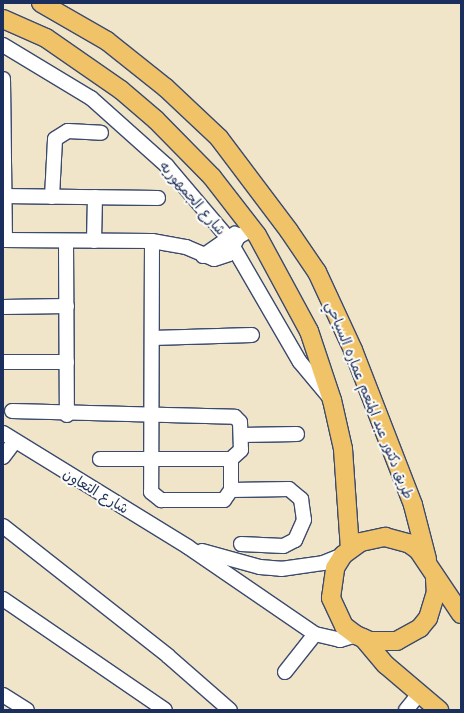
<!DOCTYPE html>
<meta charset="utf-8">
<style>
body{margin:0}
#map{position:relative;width:464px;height:713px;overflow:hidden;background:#f0e5c8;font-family:"Shantell Sans","Playpen Sans Arabic",sans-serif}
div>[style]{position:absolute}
.roads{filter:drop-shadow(1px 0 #3b4a6e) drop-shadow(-1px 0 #3b4a6e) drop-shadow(0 1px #3b4a6e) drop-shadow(0 -1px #3b4a6e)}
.minor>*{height:14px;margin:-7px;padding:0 7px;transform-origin:7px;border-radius:7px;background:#fff}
.major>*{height:18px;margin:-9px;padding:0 9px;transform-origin:9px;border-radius:9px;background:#f1c369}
span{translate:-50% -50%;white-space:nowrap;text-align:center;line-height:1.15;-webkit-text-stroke:4px #fdfcf7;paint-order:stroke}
.street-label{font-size:14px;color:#1b2f5e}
.frame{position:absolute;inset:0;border:4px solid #1b2f5e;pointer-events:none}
</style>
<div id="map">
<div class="roads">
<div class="minor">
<div style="left:3px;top:45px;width:103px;rotate:31.1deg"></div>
<div style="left:91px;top:98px;width:102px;rotate:41.8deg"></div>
<div style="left:167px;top:166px;width:94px;rotate:49.7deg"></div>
<div style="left:228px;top:238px;width:143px;rotate:59.9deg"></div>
<div style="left:300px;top:362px;width:47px;rotate:50.2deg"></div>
<div style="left:3px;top:79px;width:161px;rotate:89.3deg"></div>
<div style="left:3px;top:196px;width:155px;rotate:0.7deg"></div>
<div style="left:52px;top:197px;width:58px;rotate:-87deg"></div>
<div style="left:55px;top:139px;width:15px;rotate:-32deg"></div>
<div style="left:68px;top:131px;width:33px;rotate:3deg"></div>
<div style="left:3px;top:240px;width:149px;rotate:0.4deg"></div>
<div style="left:152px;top:241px;width:35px;rotate:10deg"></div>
<div style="left:186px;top:247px;width:30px;rotate:23deg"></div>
<div style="left:214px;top:259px;width:16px;rotate:-18deg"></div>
<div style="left:229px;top:254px;width:19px;rotate:-62deg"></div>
<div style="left:238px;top:237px;width:16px;rotate:-30deg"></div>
<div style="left:66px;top:241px;width:174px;rotate:89.7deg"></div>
<div style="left:94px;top:241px;width:44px;rotate:-88.7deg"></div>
<div style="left:152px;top:241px;width:251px;rotate:90.2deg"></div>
<div style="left:151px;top:492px;width:13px;rotate:39deg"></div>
<div style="left:161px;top:500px;width:63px"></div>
<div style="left:224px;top:500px;width:12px;rotate:-55deg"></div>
<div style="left:231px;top:490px;width:31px;rotate:-90deg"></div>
<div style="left:203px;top:256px;width:39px;rotate:-35deg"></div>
<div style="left:3px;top:307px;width:64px;rotate:-0.9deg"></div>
<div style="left:152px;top:338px;width:100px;rotate:-1.7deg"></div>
<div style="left:3px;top:362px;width:64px"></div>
<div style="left:12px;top:411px;width:223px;rotate:1.5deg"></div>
<div style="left:235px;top:417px;width:7px;rotate:45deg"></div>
<div style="left:240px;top:422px;width:28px;rotate:88deg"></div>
<div style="left:241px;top:450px;width:13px;rotate:138deg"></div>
<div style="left:231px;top:459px;width:131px;rotate:180deg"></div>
<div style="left:3px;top:433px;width:217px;rotate:31.6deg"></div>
<div style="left:188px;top:547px;width:154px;rotate:34.4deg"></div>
<div style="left:315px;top:634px;width:26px;rotate:13deg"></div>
<div style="left:340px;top:640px;width:17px;rotate:-17deg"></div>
<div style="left:241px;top:435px;width:56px;rotate:-1deg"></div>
<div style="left:3px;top:457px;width:20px;rotate:-53deg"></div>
<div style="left:231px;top:490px;width:58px;rotate:-1deg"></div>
<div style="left:289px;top:489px;width:16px;rotate:40deg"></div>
<div style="left:301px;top:499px;width:21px;rotate:82deg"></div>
<div style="left:304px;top:520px;width:22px;rotate:114deg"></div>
<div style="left:295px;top:540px;width:13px;rotate:153deg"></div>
<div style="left:283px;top:546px;width:42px;rotate:-177.3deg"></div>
<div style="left:3px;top:526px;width:210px;rotate:38.2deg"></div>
<div style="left:168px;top:656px;width:82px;rotate:41.1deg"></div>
<div style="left:202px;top:551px;width:60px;rotate:15.4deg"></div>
<div style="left:260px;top:567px;width:21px;rotate:5deg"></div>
<div style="left:281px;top:569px;width:42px;rotate:-8.1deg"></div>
<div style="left:323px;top:563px;width:22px;rotate:-22deg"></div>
<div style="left:3px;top:599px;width:196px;rotate:34.4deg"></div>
<div style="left:285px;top:672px;width:48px;rotate:-51.7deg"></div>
<div style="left:3px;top:695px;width:28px;rotate:32deg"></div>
<div style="left:406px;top:710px;width:21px;rotate:-51deg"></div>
</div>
<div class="major">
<div style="left:41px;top:3px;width:76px;rotate:29.9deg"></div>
<div style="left:107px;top:41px;width:75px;rotate:38.5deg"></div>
<div style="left:166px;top:88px;width:73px;rotate:43.3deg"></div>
<div style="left:219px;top:138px;width:116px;rotate:53deg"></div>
<div style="left:289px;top:231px;width:50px;rotate:55.7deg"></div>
<div style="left:317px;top:272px;width:86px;rotate:65.2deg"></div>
<div style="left:353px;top:350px;width:166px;rotate:68.8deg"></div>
<div style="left:413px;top:505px;width:56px;rotate:75.5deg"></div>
<div style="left:3px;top:19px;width:47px;rotate:23.8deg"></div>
<div style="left:46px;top:38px;width:91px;rotate:34.7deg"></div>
<div style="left:121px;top:90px;width:46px;rotate:40.6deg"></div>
<div style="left:156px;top:120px;width:80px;rotate:45.5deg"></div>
<div style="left:212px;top:177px;width:73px;rotate:52.2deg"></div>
<div style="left:257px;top:235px;width:109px;rotate:61.6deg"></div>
<div style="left:309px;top:331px;width:73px;rotate:71.6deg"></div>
<div style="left:332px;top:400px;width:50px;rotate:77.3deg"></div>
<div style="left:343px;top:449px;width:100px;rotate:86deg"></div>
<div style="left:435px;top:579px;width:13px;rotate:86deg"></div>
<div style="left:436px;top:592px;width:27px;rotate:107deg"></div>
<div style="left:428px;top:618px;width:13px;rotate:129deg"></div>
<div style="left:420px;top:628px;width:26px;rotate:151deg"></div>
<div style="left:397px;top:641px;width:27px;rotate:180deg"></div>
<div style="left:370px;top:641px;width:15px;rotate:-157deg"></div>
<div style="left:356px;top:635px;width:15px;rotate:-143deg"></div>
<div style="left:344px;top:626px;width:31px;rotate:-115deg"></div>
<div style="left:331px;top:598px;width:30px;rotate:-82deg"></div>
<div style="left:335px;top:568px;width:15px;rotate:-58deg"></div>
<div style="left:343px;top:555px;width:22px;rotate:-36deg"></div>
<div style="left:361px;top:542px;width:25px;rotate:-12deg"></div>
<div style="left:385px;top:537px;width:24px;rotate:15deg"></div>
<div style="left:408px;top:543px;width:12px;rotate:35deg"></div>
<div style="left:418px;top:550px;width:77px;rotate:56.1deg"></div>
<div style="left:363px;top:638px;width:35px;rotate:50deg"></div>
<div style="left:386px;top:665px;width:70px;rotate:40.3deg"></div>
</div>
</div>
<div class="street-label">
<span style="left:193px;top:198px;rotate:49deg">شارع الجمهوريه</span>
<span style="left:370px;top:400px;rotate:68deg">طريق دكتور عبد المنعم عماره السياحي</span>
<span style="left:96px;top:491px;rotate:31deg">شارع التعاون</span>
</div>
<div class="frame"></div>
</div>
